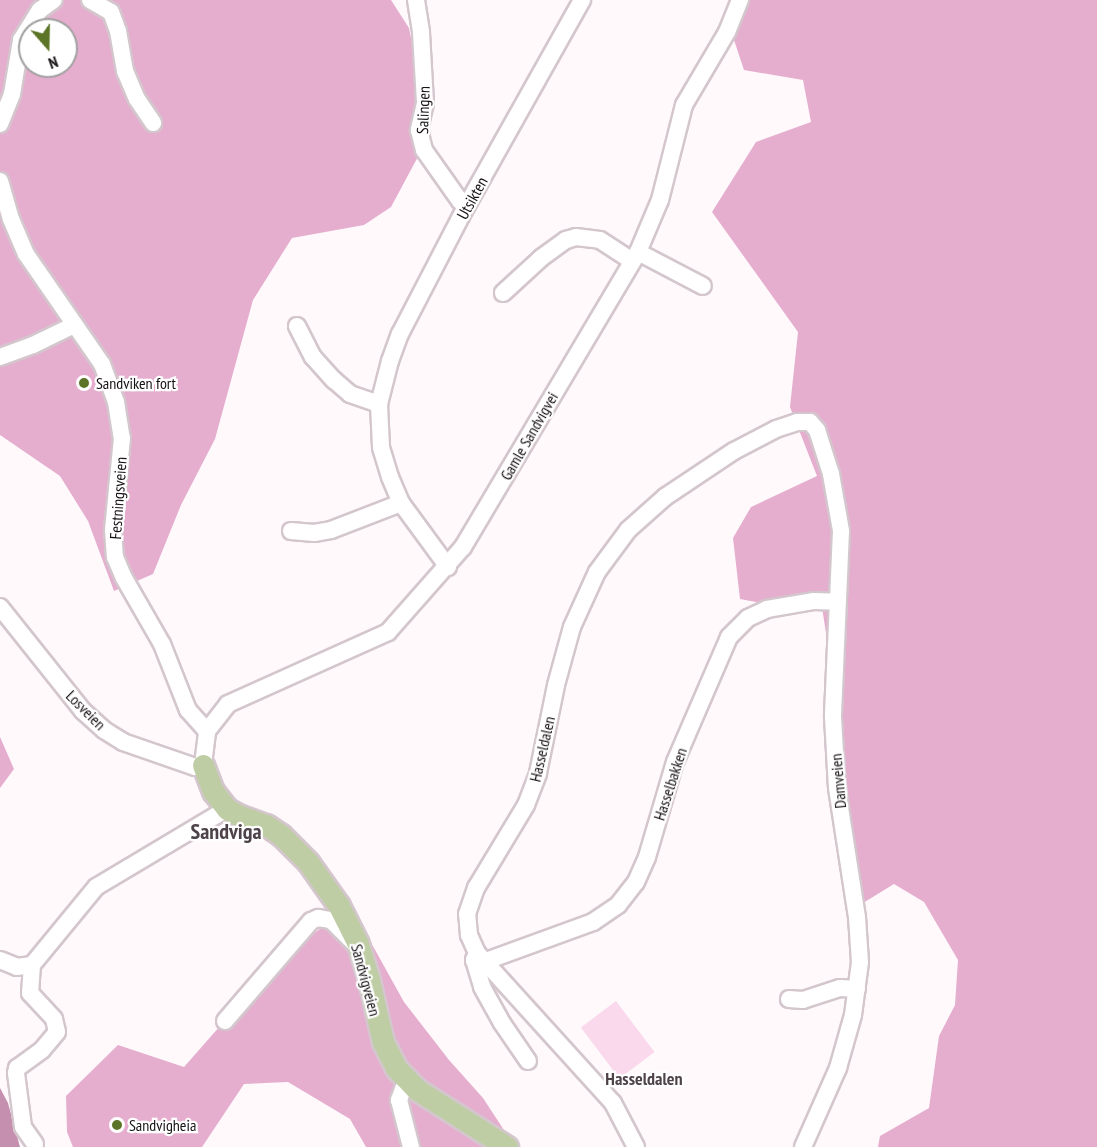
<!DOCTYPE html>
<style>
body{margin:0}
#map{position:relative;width:1097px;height:1147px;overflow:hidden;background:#fff9fc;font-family:"PT Sans Narrow",sans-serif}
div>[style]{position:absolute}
.green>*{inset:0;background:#f9d9eb;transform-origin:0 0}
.forest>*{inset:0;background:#e5aece}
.water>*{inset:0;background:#c590b0}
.roads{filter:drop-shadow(2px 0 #d4c6cd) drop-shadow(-2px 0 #d4c6cd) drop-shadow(0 2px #d4c6cd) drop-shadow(0 -2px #d4c6cd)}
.minor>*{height:16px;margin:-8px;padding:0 8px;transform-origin:8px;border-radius:8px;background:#fff}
.major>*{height:21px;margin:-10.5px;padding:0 10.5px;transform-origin:10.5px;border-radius:10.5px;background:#bfcda4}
.dots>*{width:16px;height:16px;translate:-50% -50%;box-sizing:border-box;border:3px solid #fff;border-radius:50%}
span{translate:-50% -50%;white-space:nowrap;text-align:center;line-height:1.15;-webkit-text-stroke:4.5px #fff;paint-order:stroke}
.street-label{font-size:16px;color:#161114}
.poi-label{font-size:16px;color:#161114}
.left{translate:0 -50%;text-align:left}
.neighbourhood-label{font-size:18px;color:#4e4349;font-weight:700}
.district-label{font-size:22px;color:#4e4349;font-weight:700}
.north{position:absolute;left:18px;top:18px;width:60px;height:60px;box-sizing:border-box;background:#fff;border:2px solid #a2a0a1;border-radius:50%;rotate:160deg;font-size:16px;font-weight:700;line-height:24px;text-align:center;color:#161114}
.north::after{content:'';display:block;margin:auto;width:21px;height:27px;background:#5c7425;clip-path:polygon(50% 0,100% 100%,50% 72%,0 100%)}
</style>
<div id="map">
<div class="green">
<div style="left:616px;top:1001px;width:64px;height:44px;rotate:53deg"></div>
</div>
<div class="forest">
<div style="clip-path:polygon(evenodd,0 0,391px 0,409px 28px,423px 95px,428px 138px,391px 207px,364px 225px,292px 238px,253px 300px,215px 439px,181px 505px,153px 574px,114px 591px,88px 521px,60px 476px,0 435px,0 0,30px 30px,66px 30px,66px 66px,30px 66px,30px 30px)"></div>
<div style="clip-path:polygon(735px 0,1097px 0,1097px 1147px,878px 1147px,880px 1136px,929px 1108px,939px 1036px,955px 1005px,958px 960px,924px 902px,894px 884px,863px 903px,861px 933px,833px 679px,822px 607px,767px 604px,740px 599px,733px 538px,751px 507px,817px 476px,790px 407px,798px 332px,712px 212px,756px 142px,811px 122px,803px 80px,744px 70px,732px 34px)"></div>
<div style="clip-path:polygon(0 737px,14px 769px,0 788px)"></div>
<div style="clip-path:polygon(324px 926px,369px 939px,404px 1002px,449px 1060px,483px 1098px,515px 1147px,366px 1147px,350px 1119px,288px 1082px,244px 1084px,202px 1147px,73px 1147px,67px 1132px,66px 1096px,118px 1045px,184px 1067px,279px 959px)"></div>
</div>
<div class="water">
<div style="clip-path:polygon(0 1088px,8px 1103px,20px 1147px,0 1147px)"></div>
</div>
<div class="roads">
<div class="minor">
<div style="left:90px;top:0;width:24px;rotate:30deg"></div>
<div style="left:111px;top:12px;width:20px;rotate:70deg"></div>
<div style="left:118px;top:31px;width:41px;rotate:80.1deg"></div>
<div style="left:125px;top:71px;width:30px;rotate:67deg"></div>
<div style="left:137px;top:99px;width:29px;rotate:56deg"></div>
<div style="left:416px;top:0;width:33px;rotate:81deg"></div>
<div style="left:421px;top:33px;width:70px;rotate:86.7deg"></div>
<div style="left:425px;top:103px;width:28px;rotate:103deg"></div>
<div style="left:419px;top:130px;width:21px;rotate:76deg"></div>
<div style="left:424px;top:150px;width:62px;rotate:54.8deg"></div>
<div style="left:460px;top:201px;width:8px;rotate:30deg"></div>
<div style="left:0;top:124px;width:32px;rotate:-68deg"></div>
<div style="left:12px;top:94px;width:55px;rotate:-80.5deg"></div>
<div style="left:21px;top:40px;width:36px;rotate:-58deg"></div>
<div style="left:40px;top:10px;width:17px;rotate:-36deg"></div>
<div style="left:0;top:181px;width:40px;rotate:74deg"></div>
<div style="left:11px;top:219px;width:38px;rotate:67deg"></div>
<div style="left:26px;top:254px;width:134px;rotate:55.4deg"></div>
<div style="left:102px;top:364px;width:40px;rotate:69.8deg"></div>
<div style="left:116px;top:402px;width:36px;rotate:81deg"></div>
<div style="left:122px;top:438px;width:92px;rotate:95.6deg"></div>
<div style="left:113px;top:530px;width:27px;rotate:86deg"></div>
<div style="left:115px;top:557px;width:23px;rotate:67deg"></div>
<div style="left:124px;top:578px;width:76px;rotate:60.1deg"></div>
<div style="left:162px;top:644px;width:71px;rotate:68.5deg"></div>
<div style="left:188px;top:710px;width:28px;rotate:48deg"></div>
<div style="left:638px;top:252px;width:73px;rotate:27.6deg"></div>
<div style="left:503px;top:293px;width:52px;rotate:-42.6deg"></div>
<div style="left:541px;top:258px;width:31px;rotate:-36deg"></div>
<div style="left:566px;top:240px;width:10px;rotate:-17deg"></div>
<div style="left:576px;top:237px;width:24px;rotate:7deg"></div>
<div style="left:600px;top:240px;width:38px;rotate:33deg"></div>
<div style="left:297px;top:326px;width:35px;rotate:63deg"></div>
<div style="left:313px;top:357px;width:31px;rotate:48deg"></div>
<div style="left:334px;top:380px;width:21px;rotate:41deg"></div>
<div style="left:350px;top:394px;width:31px;rotate:19deg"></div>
<div style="left:0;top:357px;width:35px;rotate:-20deg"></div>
<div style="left:33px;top:345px;width:46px;rotate:-26deg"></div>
<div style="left:291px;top:531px;width:23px;rotate:5deg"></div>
<div style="left:314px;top:533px;width:17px;rotate:-10deg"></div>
<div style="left:331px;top:530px;width:75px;rotate:-21.1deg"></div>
<div style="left:448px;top:567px;width:79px;rotate:-126.3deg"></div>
<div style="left:401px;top:503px;width:28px;rotate:-113deg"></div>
<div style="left:390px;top:477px;width:31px;rotate:-107deg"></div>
<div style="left:381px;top:447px;width:43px;rotate:-92.7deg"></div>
<div style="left:379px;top:404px;width:44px;rotate:-75.7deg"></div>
<div style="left:390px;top:361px;width:29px;rotate:-70deg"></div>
<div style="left:400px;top:334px;width:145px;rotate:-62.6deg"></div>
<div style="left:467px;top:205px;width:235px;rotate:-60.7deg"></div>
<div style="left:0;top:607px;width:133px;rotate:51.4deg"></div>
<div style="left:83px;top:711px;width:28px;rotate:42deg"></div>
<div style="left:104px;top:730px;width:22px;rotate:32deg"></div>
<div style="left:123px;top:742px;width:76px;rotate:19.1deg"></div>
<div style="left:195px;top:767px;width:8px;rotate:-14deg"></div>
<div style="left:203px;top:765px;width:34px;rotate:-83deg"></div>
<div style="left:207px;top:731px;width:34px;rotate:-52deg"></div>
<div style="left:228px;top:704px;width:175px;rotate:-24.2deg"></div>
<div style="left:388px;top:632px;width:113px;rotate:-48.6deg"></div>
<div style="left:463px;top:547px;width:343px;rotate:-59.3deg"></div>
<div style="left:638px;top:252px;width:56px;rotate:-67.1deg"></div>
<div style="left:660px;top:200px;width:98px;rotate:-75.8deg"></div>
<div style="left:684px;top:105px;width:85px;rotate:-59.5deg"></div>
<div style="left:727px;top:32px;width:35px;rotate:-68deg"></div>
<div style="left:477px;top:953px;width:8px;rotate:113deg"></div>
<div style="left:474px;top:960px;width:28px;rotate:73deg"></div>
<div style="left:482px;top:987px;width:41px;rotate:60.9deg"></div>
<div style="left:502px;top:1023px;width:46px;rotate:55.6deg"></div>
<div style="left:0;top:960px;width:18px;rotate:22deg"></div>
<div style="left:17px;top:967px;width:15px;rotate:-8deg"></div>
<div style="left:32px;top:965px;width:101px;rotate:-50.6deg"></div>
<div style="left:96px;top:887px;width:152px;rotate:-30.8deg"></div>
<div style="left:486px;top:961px;width:114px;rotate:-20deg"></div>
<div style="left:593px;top:922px;width:30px;rotate:-34deg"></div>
<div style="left:618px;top:905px;width:29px;rotate:-52deg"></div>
<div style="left:636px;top:882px;width:27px;rotate:-66deg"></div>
<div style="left:647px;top:857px;width:99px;rotate:-73.6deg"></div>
<div style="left:675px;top:762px;width:136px;rotate:-66.6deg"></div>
<div style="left:729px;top:637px;width:27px;rotate:-45deg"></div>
<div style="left:748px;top:618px;width:21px;rotate:-25deg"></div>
<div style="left:767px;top:609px;width:48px;rotate:-9.7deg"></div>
<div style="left:814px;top:601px;width:23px;rotate:2deg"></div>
<div style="left:32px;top:965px;width:28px;rotate:94deg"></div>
<div style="left:30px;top:993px;width:35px;rotate:47deg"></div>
<div style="left:54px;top:1019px;width:13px;rotate:77deg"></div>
<div style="left:57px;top:1032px;width:23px;rotate:130deg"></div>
<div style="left:42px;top:1050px;width:31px;rotate:144deg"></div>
<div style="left:17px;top:1068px;width:5px;rotate:101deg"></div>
<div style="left:16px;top:1073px;width:54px;rotate:82.6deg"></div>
<div style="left:23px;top:1127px;width:21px;rotate:55deg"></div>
<div style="left:789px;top:999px;width:14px;rotate:4deg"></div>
<div style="left:803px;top:1000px;width:39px;rotate:-18deg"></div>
<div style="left:840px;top:988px;width:17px;rotate:3deg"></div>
<div style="left:225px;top:1021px;width:132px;rotate:-49.3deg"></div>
<div style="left:311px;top:921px;width:8px;rotate:-23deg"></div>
<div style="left:318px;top:918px;width:13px;rotate:9deg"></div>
<div style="left:331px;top:920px;width:33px;rotate:45deg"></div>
<div style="left:409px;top:1083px;width:8px;rotate:135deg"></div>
<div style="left:403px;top:1089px;width:12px;rotate:110deg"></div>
<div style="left:399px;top:1100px;width:49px;rotate:75.7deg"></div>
<div style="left:636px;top:1147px;width:50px;rotate:-117.6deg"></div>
<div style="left:613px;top:1103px;width:202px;rotate:-132.2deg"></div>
<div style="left:477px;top:953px;width:20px;rotate:-114deg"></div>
<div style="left:469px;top:935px;width:21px;rotate:-95deg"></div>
<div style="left:467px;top:914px;width:28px;rotate:-71deg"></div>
<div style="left:476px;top:888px;width:97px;rotate:-58.9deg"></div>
<div style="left:526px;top:805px;width:34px;rotate:-69deg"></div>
<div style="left:538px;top:773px;width:90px;rotate:-78.4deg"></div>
<div style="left:556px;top:685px;width:60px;rotate:-74.6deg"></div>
<div style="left:572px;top:627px;width:60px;rotate:-65.6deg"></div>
<div style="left:597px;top:572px;width:52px;rotate:-53.6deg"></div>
<div style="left:628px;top:530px;width:50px;rotate:-41.7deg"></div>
<div style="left:665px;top:497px;width:83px;rotate:-33.7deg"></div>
<div style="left:734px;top:451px;width:47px;rotate:-27.6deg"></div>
<div style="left:776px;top:429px;width:22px;rotate:-18deg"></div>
<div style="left:797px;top:422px;width:13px"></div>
<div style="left:810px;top:422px;width:11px;rotate:49deg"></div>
<div style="left:817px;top:430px;width:46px;rotate:72.3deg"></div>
<div style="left:831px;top:474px;width:58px;rotate:80deg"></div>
<div style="left:841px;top:531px;width:186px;rotate:92.5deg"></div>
<div style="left:833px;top:717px;width:71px;rotate:86.8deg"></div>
<div style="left:837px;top:788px;width:131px;rotate:81.2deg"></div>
<div style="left:857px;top:917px;width:45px;rotate:86.2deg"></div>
<div style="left:860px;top:962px;width:53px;rotate:97.5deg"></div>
<div style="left:853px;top:1015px;width:55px;rotate:105.8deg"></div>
<div style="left:838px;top:1068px;width:86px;rotate:113.9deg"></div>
</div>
<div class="major">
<div style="left:203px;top:765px;width:28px;rotate:69deg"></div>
<div style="left:213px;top:791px;width:23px;rotate:52deg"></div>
<div style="left:227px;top:809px;width:13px;rotate:29deg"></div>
<div style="left:238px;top:815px;width:30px;rotate:20deg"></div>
<div style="left:266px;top:825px;width:18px;rotate:34deg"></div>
<div style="left:281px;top:835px;width:38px;rotate:45deg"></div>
<div style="left:308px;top:862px;width:54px;rotate:54.8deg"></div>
<div style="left:339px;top:906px;width:42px;rotate:63.4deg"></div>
<div style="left:358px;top:944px;width:34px;rotate:73deg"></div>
<div style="left:368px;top:976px;width:68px;rotate:77.2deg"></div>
<div style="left:383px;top:1042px;width:30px;rotate:63deg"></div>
<div style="left:397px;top:1069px;width:28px;rotate:46deg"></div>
<div style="left:416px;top:1089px;width:108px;rotate:32.5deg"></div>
</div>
</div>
<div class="dots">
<div style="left:84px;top:383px;background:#5c7425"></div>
<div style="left:117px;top:1125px;background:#5c7425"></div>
</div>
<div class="street-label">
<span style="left:423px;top:110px;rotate:-88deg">Salingen</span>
<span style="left:472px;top:198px;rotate:-61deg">Utsikten</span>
<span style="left:529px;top:436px;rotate:-60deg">Gamle Sandvigvei</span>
<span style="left:118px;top:498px;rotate:-86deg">Festningsveien</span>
<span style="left:86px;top:710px;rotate:45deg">Losveien</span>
<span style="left:542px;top:749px;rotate:-77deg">Hasseldalen</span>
<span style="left:838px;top:781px;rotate:-95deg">Damveien</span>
<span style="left:670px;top:784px;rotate:-72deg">Hasselbakken</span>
<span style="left:366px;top:980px;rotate:75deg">Sandvigveien</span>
</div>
<div class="poi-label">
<span class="left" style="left:96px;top:383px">Sandviken fort</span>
<span class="left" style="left:129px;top:1125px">Sandvigheia</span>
</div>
<div class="neighbourhood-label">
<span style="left:644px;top:1079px">Hasseldalen</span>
</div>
<div class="district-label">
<span style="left:226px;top:832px">Sandviga</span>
</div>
<div class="north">N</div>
</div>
